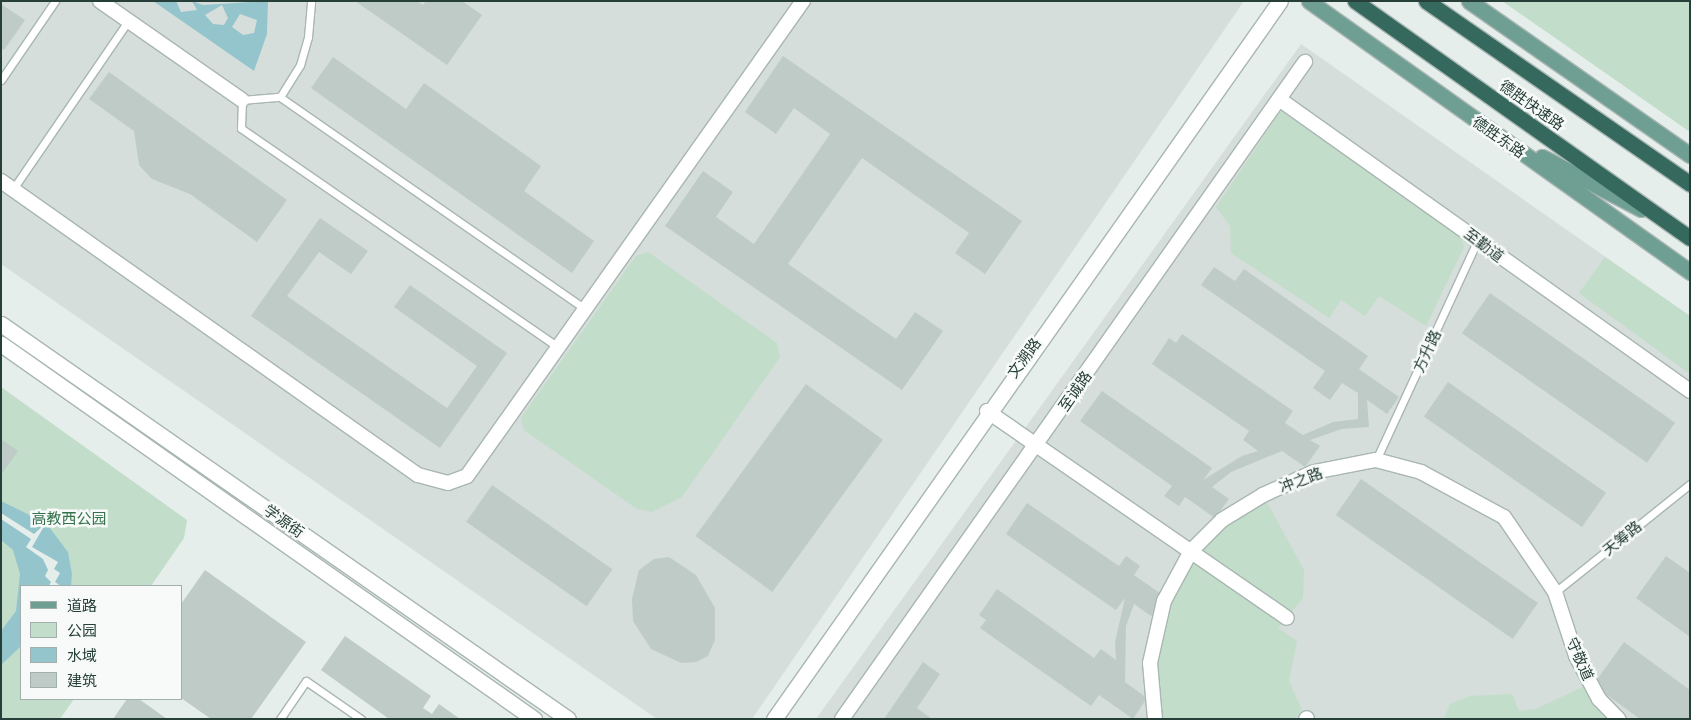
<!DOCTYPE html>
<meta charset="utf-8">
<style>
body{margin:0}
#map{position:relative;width:1691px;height:720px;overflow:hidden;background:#e6eeeb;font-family:Ubuntu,"Noto Sans SC",sans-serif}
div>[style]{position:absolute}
.built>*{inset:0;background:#d5deda}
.green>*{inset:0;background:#c2ddc9}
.water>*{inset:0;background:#94c5cd}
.pier>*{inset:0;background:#e6eeeb}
.building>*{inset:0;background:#bfcbc7;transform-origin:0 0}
.roads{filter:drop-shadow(1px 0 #a9b6b2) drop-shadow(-1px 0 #a9b6b2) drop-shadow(0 1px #a9b6b2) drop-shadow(0 -1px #a9b6b2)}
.lane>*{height:7px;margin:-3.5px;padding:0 3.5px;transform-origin:3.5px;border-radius:3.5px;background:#fff}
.street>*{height:14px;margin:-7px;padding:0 7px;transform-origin:7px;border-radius:7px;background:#fff}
.secondary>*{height:15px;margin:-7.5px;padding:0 7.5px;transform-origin:7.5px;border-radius:7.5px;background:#fff}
.primary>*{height:15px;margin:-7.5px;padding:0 7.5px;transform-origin:7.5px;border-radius:7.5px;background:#6f9f93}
.highway>*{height:15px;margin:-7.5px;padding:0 7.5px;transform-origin:7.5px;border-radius:7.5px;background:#35695e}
span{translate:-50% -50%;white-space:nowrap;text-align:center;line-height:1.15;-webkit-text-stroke:5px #f7faf9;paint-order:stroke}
.street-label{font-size:15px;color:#263f38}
.park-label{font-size:15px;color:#34724c}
.frame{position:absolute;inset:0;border:2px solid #263f38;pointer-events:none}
.legend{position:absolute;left:20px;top:585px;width:162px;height:115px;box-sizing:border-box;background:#f7faf9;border:1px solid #a3afac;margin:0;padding:6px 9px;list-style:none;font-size:15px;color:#263f38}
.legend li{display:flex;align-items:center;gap:10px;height:25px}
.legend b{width:25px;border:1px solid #a3afac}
</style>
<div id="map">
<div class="built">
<div style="clip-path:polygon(1px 1px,1244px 1px,752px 719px,657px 719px,1px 264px)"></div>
<div style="clip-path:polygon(1301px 44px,1690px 316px,1690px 719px,816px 719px)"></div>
</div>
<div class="green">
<div style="clip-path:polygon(1502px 1px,1690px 1px,1690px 132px)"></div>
<div style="clip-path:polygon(1281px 111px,1460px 236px,1464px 247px,1426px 326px,1379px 296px,1365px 316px,1341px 300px,1329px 318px,1231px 253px,1230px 226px,1216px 207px)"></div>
<div style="clip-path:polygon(648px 252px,777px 343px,780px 357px,682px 497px,652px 512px,637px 509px,524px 430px,521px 418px,636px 256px)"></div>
<div style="clip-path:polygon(1605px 257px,1690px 316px,1690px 374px,1579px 293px)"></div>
<div style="clip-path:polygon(1px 387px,187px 520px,184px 538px,151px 586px,21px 586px,21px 699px,74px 699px,60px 719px,1px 719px)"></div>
<div style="clip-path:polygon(1263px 495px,1304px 570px,1303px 598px,1278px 628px,1297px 641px,1289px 681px,1302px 710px,1295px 719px,1155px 719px,1150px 663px,1164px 601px,1191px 551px)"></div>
<div style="clip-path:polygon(1591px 683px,1618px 719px,1444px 719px,1450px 704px,1470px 696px,1512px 694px,1519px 711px,1536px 709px)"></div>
</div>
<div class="water">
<div style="clip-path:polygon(evenodd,153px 1px,176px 1px,181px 12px,197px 10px,192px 1px,203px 5px,268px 1px,267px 34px,254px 71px,153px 1px,222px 5px,228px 18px,224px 25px,213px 24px,205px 15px,222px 5px,153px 1px,240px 14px,257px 20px,254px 33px,243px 35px,232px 27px,240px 14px)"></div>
<div style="clip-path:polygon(1px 501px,46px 523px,68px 552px,72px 574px,71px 586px,21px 586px,21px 646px,1px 665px,1px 631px,16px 611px,20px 574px,13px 550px,1px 540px)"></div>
</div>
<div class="pier">
<div style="clip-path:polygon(1px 513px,34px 534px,46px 523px,32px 547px,58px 562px,54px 569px,60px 573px,55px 582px,61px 586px,49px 586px,51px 582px,45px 576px,48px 570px,43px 559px,26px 547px,31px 539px,1px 519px)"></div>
</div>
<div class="building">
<div style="clip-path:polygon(355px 1px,417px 1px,423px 5px,426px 1px,462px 1px,482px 15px,447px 65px)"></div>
<div style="clip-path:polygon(1px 4px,25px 20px,4px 50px,1px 48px)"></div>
<div style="clip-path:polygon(783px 56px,1022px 221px,985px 274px,955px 253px,969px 233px,862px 158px,788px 264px,896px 339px,915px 312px,943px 331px,902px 390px,665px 226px,703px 171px,733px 192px,716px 217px,754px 244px,830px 134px,794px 108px,776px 134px,745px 112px)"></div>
<div style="clip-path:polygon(333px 57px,406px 109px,424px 83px,541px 166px,524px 191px,594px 241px,572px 273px,311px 88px)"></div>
<div style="clip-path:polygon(109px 72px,287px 200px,257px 242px,190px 194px,152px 179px,139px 165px,134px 131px,89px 99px)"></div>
<div style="clip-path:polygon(320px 218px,368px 251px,351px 274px,319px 252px,287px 296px,447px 408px,477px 366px,394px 307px,410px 285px,507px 353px,440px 448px,251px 316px)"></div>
<div style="clip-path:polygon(1214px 267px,1235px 281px,1244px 269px,1368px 356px,1359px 369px,1399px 397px,1387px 414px,1367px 400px,1369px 427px,1342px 429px,1310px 440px,1320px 446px,1305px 467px,1282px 451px,1231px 472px,1212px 487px,1229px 499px,1215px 518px,1185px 497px,1179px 506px,1164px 496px,1172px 486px,1080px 421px,1102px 391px,1212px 468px,1203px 480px,1242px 456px,1258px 451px,1243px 440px,1249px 431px,1152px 364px,1169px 338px,1176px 343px,1182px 334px,1293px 411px,1285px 423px,1303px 435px,1333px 422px,1358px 419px,1358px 393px,1342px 383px,1330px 400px,1313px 388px,1325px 371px,1201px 285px)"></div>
<div style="left:1490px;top:293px;width:226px;height:49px;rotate:35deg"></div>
<div style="left:1448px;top:382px;width:193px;height:42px;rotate:35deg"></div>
<div style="left:806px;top:384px;width:95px;height:188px;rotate:36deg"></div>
<div style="clip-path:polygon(1px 439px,18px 451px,1px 475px)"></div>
<div style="left:1361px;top:479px;width:216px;height:44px;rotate:35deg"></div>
<div style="left:492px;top:485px;width:147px;height:45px;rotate:35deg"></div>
<div style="clip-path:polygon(1027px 503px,1119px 566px,1126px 556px,1140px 566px,1134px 575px,1164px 596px,1151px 616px,1134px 604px,1126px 626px,1125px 682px,1147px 698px,1133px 719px,1099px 695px,1091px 706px,980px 628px,986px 620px,979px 615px,997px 589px,1094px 658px,1101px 649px,1116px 660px,1115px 642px,1125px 598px,1116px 610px,1006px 534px)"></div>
<div style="clip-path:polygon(1666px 556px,1690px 573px,1690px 637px,1636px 598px)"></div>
<div style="clip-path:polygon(669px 557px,696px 575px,715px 608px,715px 640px,708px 656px,696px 662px,681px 663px,651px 649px,633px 621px,632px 599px,639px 570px,654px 559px)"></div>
<div style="clip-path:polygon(205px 570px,306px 642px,251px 719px,211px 719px,181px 698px,181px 604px)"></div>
<div style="clip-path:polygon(345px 636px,431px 696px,423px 708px,432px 714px,439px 704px,460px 719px,389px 719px,321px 670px)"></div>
<div style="clip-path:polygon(1624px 642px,1690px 690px,1690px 719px,1640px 719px,1593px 685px)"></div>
<div style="clip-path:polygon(923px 662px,940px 674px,917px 708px,932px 719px,884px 719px)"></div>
<div style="clip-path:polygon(127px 699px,139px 699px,167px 719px,113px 719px)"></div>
</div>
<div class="roads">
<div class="lane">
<div style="left:1px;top:80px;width:96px;rotate:-55.6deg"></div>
<div style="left:280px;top:97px;width:38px;rotate:-58deg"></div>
<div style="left:300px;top:65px;width:29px;rotate:-74deg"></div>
<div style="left:308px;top:37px;width:36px;rotate:-85deg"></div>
<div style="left:13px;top:189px;width:204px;rotate:-55.6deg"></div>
<div style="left:558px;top:347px;width:385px;rotate:-145.4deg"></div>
<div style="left:241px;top:128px;width:28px;rotate:-88deg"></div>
<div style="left:242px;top:100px;width:38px;rotate:-5deg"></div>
<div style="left:280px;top:97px;width:371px;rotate:34.8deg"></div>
<div style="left:1376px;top:460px;width:241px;rotate:-65.2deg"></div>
<div style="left:1555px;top:592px;width:173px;rotate:-38.7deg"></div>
<div style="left:280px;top:719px;width:46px;rotate:-55.6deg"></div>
<div style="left:306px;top:681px;width:67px;rotate:34.6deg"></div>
</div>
<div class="street">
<div style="left:100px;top:1px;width:173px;rotate:34.9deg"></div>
<div style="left:1279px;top:99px;width:504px;rotate:35.39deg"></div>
<div style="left:1px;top:181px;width:510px;rotate:35.19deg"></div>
<div style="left:418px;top:475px;width:31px;rotate:15deg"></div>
<div style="left:448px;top:483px;width:20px;rotate:-20deg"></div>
<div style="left:467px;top:476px;width:582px;rotate:-54.73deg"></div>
<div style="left:987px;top:411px;width:364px;rotate:34.6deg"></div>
<div style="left:842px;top:719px;width:804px;rotate:-54.83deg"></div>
<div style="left:1155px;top:719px;width:56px;rotate:-95.1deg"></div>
<div style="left:1150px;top:663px;width:64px;rotate:-77.3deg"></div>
<div style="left:1164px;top:601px;width:57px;rotate:-61.6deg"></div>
<div style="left:1191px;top:551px;width:44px;rotate:-45deg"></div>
<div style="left:1222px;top:520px;width:48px;rotate:-31.4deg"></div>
<div style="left:1263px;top:495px;width:56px;rotate:-24.3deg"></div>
<div style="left:1314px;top:472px;width:63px;rotate:-11deg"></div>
<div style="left:1376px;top:460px;width:47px;rotate:14.9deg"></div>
<div style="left:1421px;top:472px;width:94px;rotate:28.5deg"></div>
<div style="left:1504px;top:517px;width:91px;rotate:55.8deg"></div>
<div style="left:1555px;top:592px;width:67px;rotate:71.8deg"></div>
<div style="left:1576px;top:656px;width:49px;rotate:61.9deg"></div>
<div style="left:1599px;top:699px;width:28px;rotate:46deg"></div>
<div style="left:1306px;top:719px;width:1px;rotate:-45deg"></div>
</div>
<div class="secondary">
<div style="left:1px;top:324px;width:691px;rotate:34.86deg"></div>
<div style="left:1px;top:344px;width:652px;rotate:35.13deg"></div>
<div style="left:774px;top:719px;width:878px;rotate:-54.83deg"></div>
</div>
<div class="primary">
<div style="left:1309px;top:1px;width:468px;rotate:35.4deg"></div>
<div style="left:1469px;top:1px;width:269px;rotate:34.9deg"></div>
<div style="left:1542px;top:157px;width:112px;rotate:27.7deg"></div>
</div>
<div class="highway">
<div style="left:1355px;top:1px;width:410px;rotate:35.3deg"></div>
<div style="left:1426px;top:1px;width:321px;rotate:34.7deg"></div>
</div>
</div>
<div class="street-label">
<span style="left:1532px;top:105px;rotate:35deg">德胜快速路</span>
<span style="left:1499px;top:137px;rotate:35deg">德胜东路</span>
<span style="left:1484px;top:245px;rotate:37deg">至勤道</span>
<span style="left:1427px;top:351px;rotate:-65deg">方升路</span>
<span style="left:1024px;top:358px;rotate:-54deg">文溯路</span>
<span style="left:1075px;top:391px;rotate:-55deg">至诚路</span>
<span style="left:1301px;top:480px;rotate:-21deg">冲之路</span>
<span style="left:284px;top:521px;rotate:35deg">学源街</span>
<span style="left:1622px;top:538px;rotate:-39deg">天筹路</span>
<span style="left:1580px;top:659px;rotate:66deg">守敬道</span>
</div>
<div class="park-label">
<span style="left:69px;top:519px">高教西公园</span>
</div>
<div class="frame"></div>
<ul class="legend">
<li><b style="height:6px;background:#6f9f93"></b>道路</li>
<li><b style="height:14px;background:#c2ddc9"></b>公园</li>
<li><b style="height:14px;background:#94c5cd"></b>水域</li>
<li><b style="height:14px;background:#bfcbc7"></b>建筑</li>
</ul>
</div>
